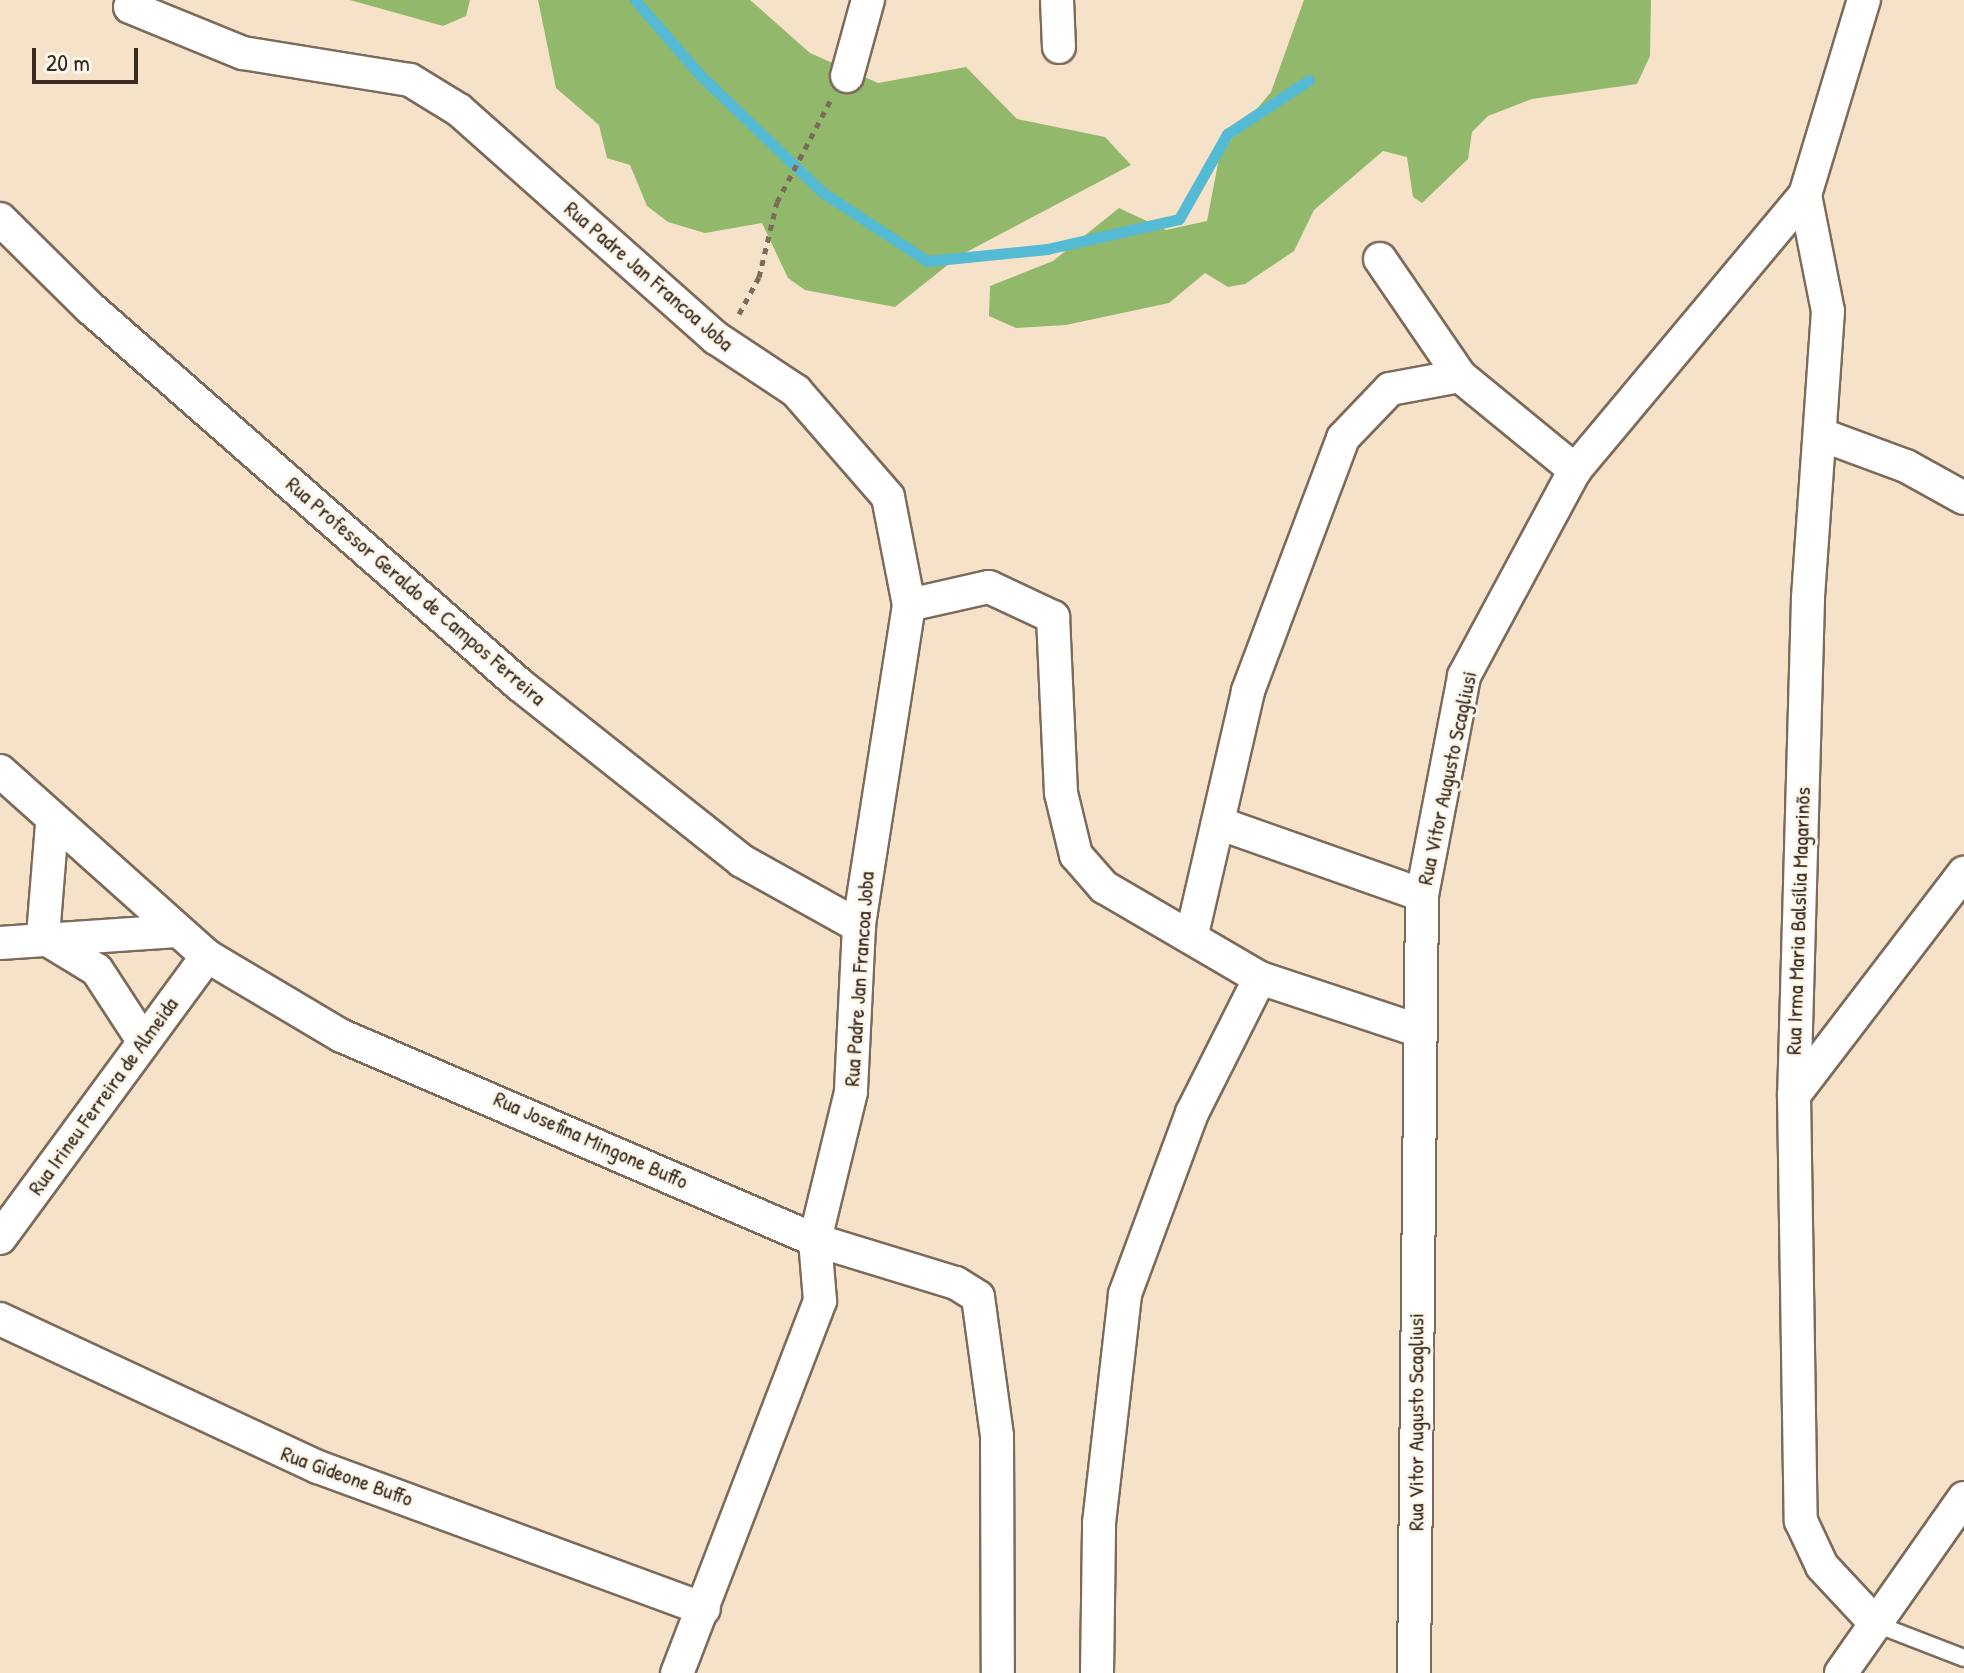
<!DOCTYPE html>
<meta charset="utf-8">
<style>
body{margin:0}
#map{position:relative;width:1964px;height:1673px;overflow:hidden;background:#f5e2c9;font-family:"Patrick Hand",sans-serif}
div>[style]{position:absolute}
.forest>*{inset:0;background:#92b86c}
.stream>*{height:11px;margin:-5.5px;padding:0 5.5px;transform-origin:5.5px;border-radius:5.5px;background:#55bad3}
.path>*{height:5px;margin-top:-2.5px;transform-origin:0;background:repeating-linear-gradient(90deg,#7c6a5a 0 6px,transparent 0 12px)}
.roads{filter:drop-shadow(2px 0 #7c6a5a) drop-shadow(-2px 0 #7c6a5a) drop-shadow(0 2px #7c6a5a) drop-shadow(0 -2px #7c6a5a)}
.service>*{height:16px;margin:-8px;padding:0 8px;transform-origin:8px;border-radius:8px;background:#fff}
.minor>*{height:32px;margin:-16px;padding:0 16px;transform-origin:16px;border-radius:16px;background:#fff}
span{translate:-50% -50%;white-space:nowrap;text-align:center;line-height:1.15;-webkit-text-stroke:6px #fbf7ec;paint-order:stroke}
.street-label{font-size:22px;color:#3b2a1e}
.scale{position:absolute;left:32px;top:48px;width:106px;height:36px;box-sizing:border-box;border:4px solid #3b2a1e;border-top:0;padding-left:10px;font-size:24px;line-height:28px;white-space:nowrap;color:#3b2a1e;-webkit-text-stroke:6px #fbf7ec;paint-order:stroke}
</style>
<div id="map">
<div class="forest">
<div style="clip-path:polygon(350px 0,470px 0,466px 16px,443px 26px)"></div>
<div style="clip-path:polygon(538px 0,750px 0,810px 53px,878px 83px,966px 67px,1017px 119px,1105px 137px,1131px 165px,959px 256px,895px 307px,805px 290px,788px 278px,762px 223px,705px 233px,668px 222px,647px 206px,630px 165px,607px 158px,599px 125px,556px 88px)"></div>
<div style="clip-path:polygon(1304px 0,1651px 0,1650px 56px,1637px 84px,1532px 99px,1488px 116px,1472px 132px,1468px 159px,1422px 203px,1413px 197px,1407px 157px,1383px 151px,1314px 210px,1294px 251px,1245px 284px,1228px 287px,1205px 273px,1169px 303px,1066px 325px,1016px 328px,989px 316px,990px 286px,1053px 261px,1119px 208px,1166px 230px,1207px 221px,1220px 153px,1271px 92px)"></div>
</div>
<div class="stream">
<div style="left:635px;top:0;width:99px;rotate:49.1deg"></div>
<div style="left:700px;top:75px;width:169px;rotate:43.8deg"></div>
<div style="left:822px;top:192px;width:126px;rotate:33.3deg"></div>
<div style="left:927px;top:261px;width:121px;rotate:-5.7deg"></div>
<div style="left:1047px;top:249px;width:135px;rotate:-12.8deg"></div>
<div style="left:1179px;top:219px;width:98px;rotate:-60.5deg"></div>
<div style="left:1227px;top:134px;width:98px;rotate:-33.4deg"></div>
</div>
<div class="path">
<div style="left:739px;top:314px;width:42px;rotate:-61.6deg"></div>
<div style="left:759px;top:277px;width:77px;rotate:-76.5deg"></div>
<div style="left:777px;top:202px;width:114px;rotate:-62.3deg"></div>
</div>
<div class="roads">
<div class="service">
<div style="left:1876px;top:1624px;width:94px;rotate:21.1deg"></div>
</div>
<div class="minor">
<div style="left:1057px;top:0;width:47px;rotate:87.6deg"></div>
<div style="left:130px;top:7px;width:122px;rotate:22.2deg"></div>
<div style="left:243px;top:53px;width:169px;rotate:9.2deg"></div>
<div style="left:410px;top:80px;width:57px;rotate:31.5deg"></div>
<div style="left:459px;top:110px;width:344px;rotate:41.6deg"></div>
<div style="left:716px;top:338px;width:96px;rotate:33.5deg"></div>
<div style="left:796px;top:391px;width:140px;rotate:49deg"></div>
<div style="left:888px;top:497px;width:110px;rotate:79deg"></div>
<div style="left:909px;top:605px;width:325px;rotate:98.9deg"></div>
<div style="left:859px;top:926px;width:166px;rotate:92.8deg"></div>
<div style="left:851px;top:1092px;width:152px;rotate:103.7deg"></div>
<div style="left:815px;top:1240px;width:61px;rotate:85.3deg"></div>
<div style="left:820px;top:1301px;width:399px;rotate:111deg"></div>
<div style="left:847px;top:76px;width:79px;rotate:-74.6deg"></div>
<div style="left:1805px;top:195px;width:118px;rotate:78.8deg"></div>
<div style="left:1828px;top:311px;width:289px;rotate:94deg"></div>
<div style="left:1808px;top:599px;width:496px;rotate:91.6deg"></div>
<div style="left:1794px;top:1095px;width:426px;rotate:89.1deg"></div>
<div style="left:1801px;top:1521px;width:50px;rotate:65deg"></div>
<div style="left:1822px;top:1566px;width:79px;rotate:47deg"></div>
<div style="left:0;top:219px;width:125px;rotate:44.7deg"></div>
<div style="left:89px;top:307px;width:573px;rotate:41.25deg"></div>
<div style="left:520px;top:685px;width:283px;rotate:38.4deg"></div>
<div style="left:742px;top:861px;width:134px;rotate:29.1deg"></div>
<div style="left:1380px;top:259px;width:142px;rotate:55.6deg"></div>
<div style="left:1822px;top:435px;width:90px;rotate:20.3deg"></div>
<div style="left:1906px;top:466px;width:66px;rotate:28.9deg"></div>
<div style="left:909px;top:605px;width:82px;rotate:-12.7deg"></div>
<div style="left:989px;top:587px;width:71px;rotate:25.1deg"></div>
<div style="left:1053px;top:617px;width:176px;rotate:87.4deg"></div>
<div style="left:1061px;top:793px;width:64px;rotate:76.4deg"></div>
<div style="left:1076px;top:855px;width:43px;rotate:48.8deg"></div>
<div style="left:1104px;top:887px;width:181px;rotate:30.3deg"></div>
<div style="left:1260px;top:978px;width:169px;rotate:18.3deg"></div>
<div style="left:0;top:771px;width:278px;rotate:41.8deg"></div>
<div style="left:207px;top:956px;width:157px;rotate:30.7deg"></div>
<div style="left:342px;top:1036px;width:515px;rotate:23.33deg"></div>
<div style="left:815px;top:1240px;width:147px;rotate:17deg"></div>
<div style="left:956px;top:1283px;width:26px;rotate:32deg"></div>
<div style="left:978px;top:1297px;width:140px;rotate:82.2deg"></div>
<div style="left:997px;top:1436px;width:237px;rotate:89.8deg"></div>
<div style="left:1218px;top:823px;width:216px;rotate:19.4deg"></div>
<div style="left:52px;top:824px;width:113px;rotate:94.6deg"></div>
<div style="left:43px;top:937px;width:63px;rotate:31.4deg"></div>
<div style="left:97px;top:970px;width:82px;rotate:56.9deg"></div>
<div style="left:1192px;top:934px;width:249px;rotate:-77deg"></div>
<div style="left:1248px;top:691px;width:270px;rotate:-69.4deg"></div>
<div style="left:1343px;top:438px;width:68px;rotate:-46.2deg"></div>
<div style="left:1390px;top:389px;width:71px;rotate:-10.5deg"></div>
<div style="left:1460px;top:376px;width:149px;rotate:39.3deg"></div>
<div style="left:0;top:943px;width:177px;rotate:-3.9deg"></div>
<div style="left:1794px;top:1095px;width:280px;rotate:-52.6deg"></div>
<div style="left:0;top:1238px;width:350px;rotate:-53.7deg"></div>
<div style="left:0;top:1319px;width:351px;rotate:25deg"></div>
<div style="left:318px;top:1467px;width:411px;rotate:20.2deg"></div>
<div style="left:1097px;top:1673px;width:150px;rotate:-89.2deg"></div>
<div style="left:1099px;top:1523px;width:230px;rotate:-83.5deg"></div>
<div style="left:1125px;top:1294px;width:193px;rotate:-69.7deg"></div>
<div style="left:1192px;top:1113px;width:151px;rotate:-63.3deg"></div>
<div style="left:1414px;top:1673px;width:778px;rotate:-89.41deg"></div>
<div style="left:1422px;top:895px;width:223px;rotate:-79.1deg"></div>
<div style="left:1464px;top:676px;width:234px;rotate:-61.7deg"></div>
<div style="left:1575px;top:470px;width:359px;rotate:-50.1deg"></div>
<div style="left:1805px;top:195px;width:204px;rotate:-73.2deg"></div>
<div style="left:1841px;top:1673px;width:214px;rotate:-54.9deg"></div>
</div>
</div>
<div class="street-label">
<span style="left:649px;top:276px;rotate:41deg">Rua Padre Jan Francoa Joba</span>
<span style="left:416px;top:591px;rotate:41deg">Rua Professor Geraldo de Campos Ferreira</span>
<span style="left:1447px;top:778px;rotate:-78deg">Rua Vitor Augusto Scagliusi</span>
<span style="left:1798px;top:921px;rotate:-88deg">Rua Irma Maria Balsília Magarinõs</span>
<span style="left:859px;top:979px;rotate:-86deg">Rua Padre Jan Francoa Joba</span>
<span style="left:103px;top:1096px;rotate:-54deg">Rua Irineu Ferreira de Almeida</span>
<span style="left:591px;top:1140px;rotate:24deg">Rua Josefina Mingone Buffo</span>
<span style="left:1416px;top:1422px;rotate:-90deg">Rua Vitor Augusto Scagliusi</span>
<span style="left:347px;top:1476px;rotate:20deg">Rua Gideone Buffo</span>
</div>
<div class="scale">20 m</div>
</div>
